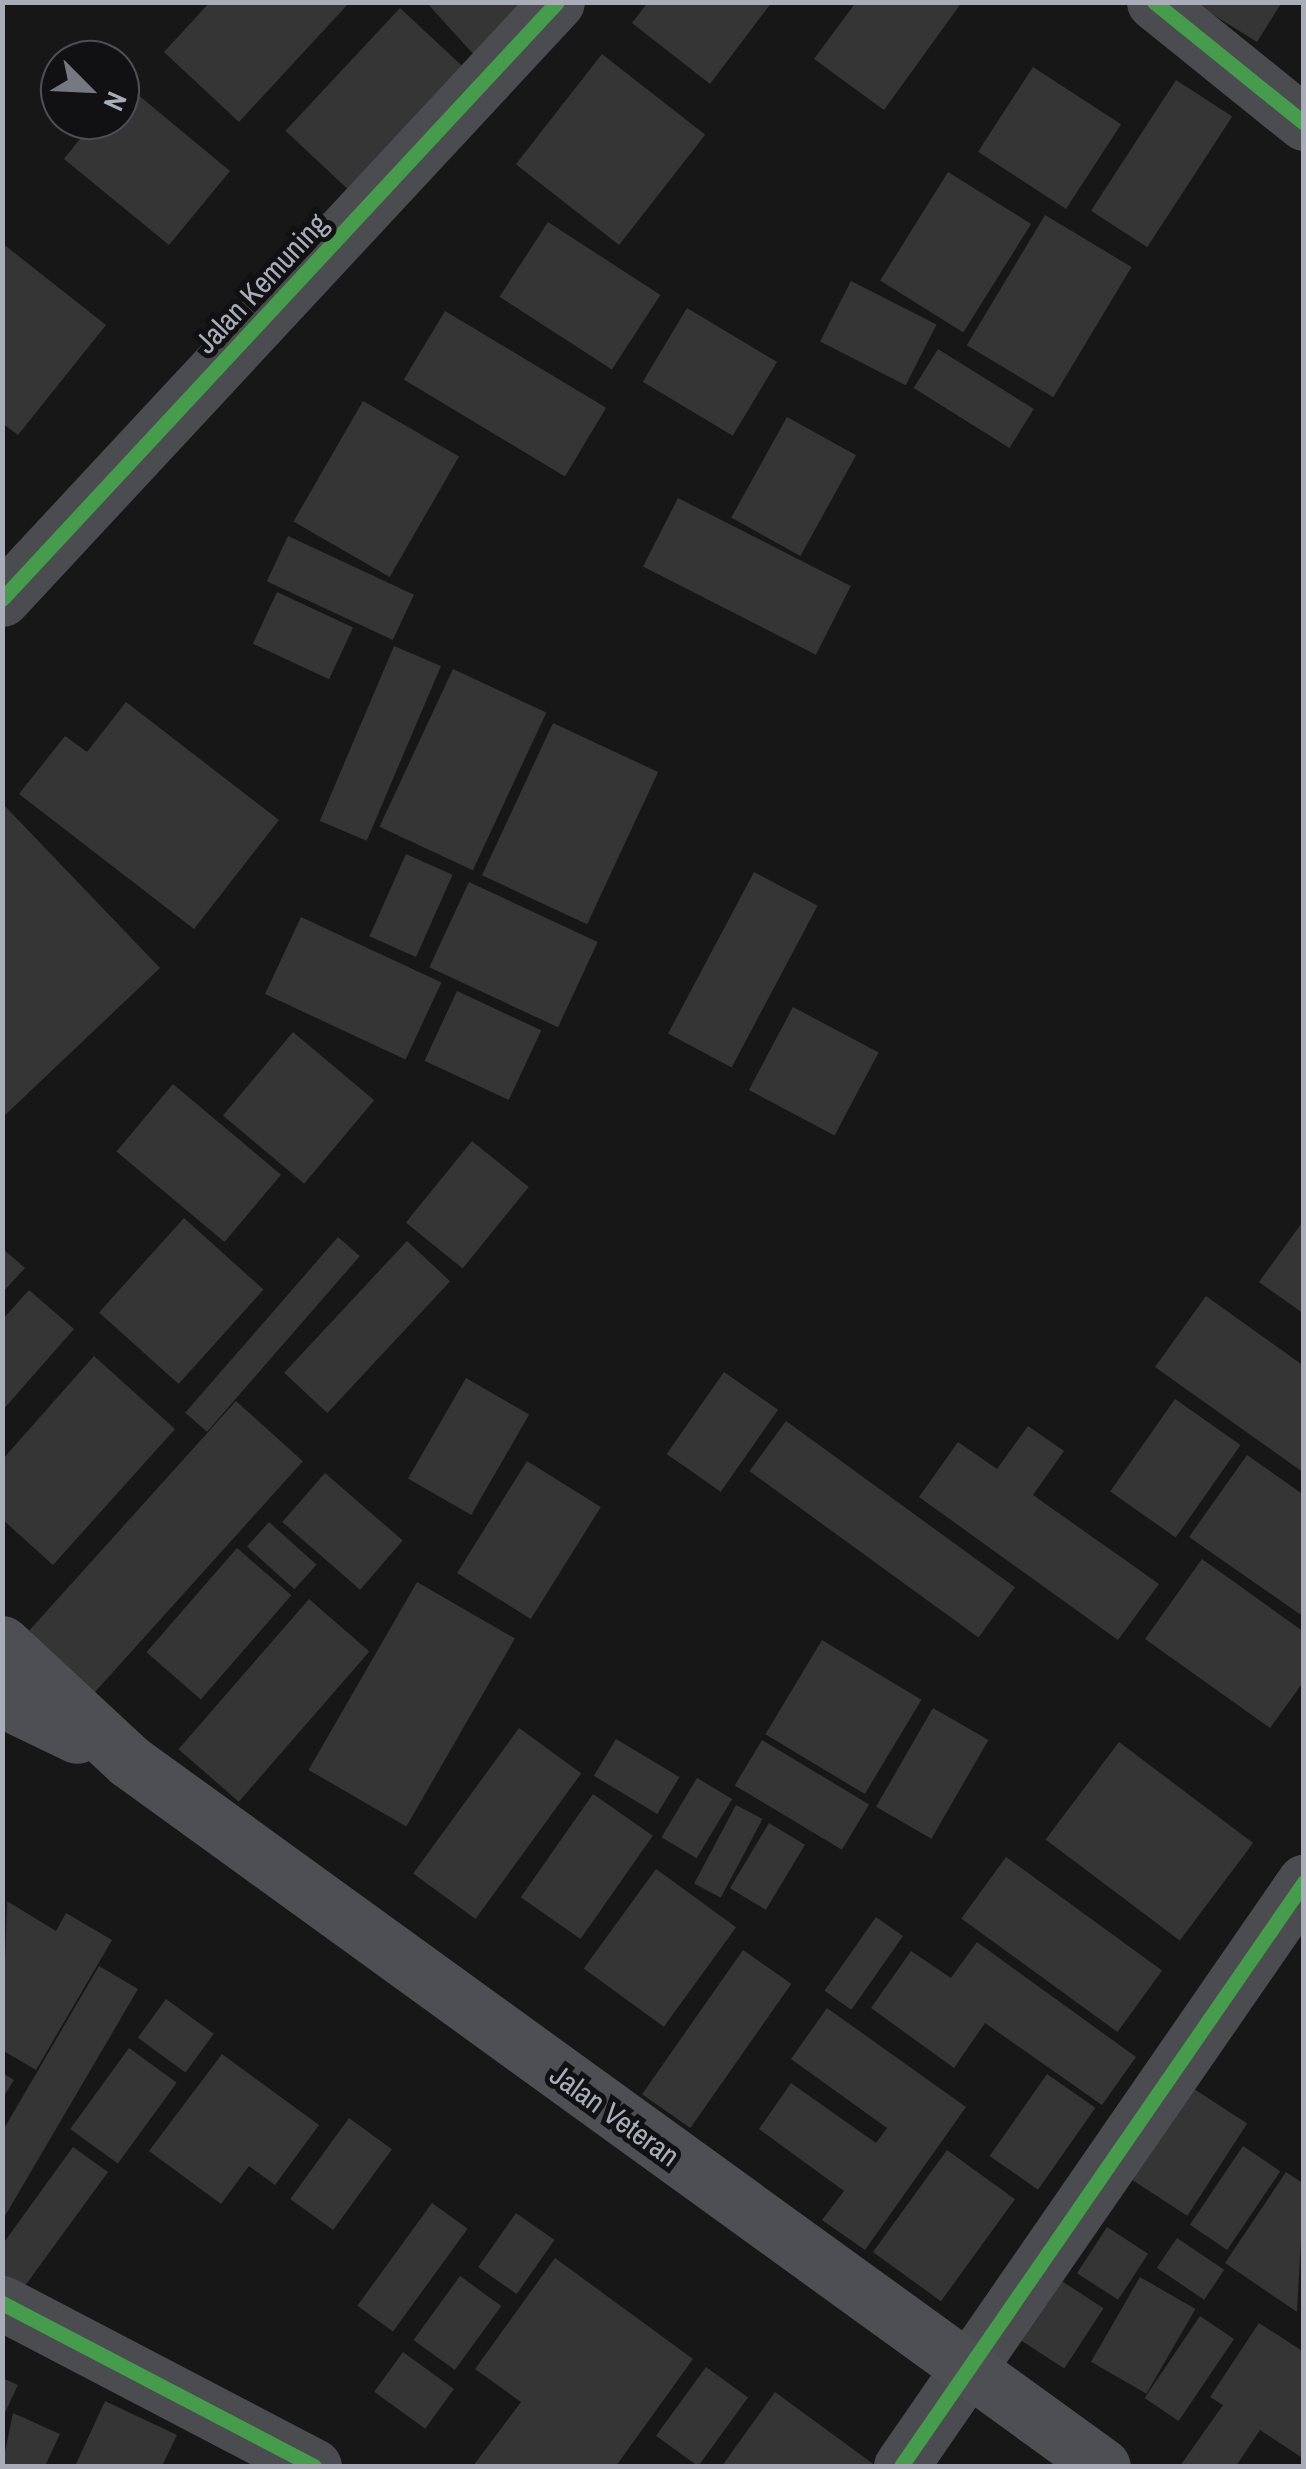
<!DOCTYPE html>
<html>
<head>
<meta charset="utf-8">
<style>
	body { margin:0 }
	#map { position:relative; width:1306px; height:2469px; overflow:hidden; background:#171717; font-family:"Archivo Narrow",sans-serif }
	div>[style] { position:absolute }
	.building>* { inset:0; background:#353536; transform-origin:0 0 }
	.minor>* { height:55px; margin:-27.5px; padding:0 27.5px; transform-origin:27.5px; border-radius:27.5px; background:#4b4c50 }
	.major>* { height:55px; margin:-27.5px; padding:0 27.5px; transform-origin:27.5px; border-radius:27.5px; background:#4d4f52 }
	.cycleway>* { height:15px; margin:-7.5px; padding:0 7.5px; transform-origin:7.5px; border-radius:7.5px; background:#469c4c }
	span { translate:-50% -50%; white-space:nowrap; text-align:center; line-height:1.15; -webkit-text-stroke:10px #111113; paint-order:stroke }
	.street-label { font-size:30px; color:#a8adb8 }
	.frame { position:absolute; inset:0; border:5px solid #a8adb8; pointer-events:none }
	.north { position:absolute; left:40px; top:40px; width:100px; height:100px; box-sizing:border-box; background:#111113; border:2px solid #4d4f55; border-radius:50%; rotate:114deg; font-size:28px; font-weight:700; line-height:40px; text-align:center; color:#a8adb8 }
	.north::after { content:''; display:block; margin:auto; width:35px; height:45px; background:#757880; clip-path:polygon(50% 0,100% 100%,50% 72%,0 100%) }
</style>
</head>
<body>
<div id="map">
	<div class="building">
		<div style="clip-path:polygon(210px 2px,350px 2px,239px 122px,164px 52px)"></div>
		<div style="clip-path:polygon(426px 2px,531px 2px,475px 56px)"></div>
		<div style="clip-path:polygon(648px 2px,772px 2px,710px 84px,632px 23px)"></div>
		<div style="clip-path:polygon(856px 2px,962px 2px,884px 110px,814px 59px)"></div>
		<div style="clip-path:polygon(1193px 2px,1282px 2px,1257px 42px)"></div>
		<div style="left:400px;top:8px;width:88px;height:168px;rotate:43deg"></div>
		<div style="left:602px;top:54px;width:131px;height:140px;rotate:38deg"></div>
		<div style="left:1033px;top:67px;width:105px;height:101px;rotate:33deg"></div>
		<div style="left:1176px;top:80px;width:67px;height:156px;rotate:33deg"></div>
		<div style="clip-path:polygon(125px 84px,230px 171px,169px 245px,64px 159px,95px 120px,120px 120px)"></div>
		<div style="left:948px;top:172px;width:98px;height:128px;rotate:32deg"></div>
		<div style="left:1045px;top:215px;width:101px;height:152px;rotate:31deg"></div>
		<div style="left:548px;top:222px;width:134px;height:89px;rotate:33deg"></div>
		<div style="clip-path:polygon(2px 243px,106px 325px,18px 435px,2px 423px)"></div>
		<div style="left:851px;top:281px;width:96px;height:68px;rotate:27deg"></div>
		<div style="left:687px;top:308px;width:105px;height:86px;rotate:31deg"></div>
		<div style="left:445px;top:311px;width:188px;height:80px;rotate:31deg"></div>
		<div style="left:938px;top:349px;width:113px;height:46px;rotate:32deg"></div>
		<div style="left:363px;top:401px;width:111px;height:139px;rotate:30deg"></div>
		<div style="left:787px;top:417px;width:79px;height:115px;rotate:29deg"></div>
		<div style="left:678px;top:498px;width:194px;height:77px;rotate:27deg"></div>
		<div style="left:288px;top:536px;width:139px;height:50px;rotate:25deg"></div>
		<div style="left:277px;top:592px;width:84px;height:57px;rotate:25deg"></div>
		<div style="left:394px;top:646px;width:51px;height:190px;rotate:23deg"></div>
		<div style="left:453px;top:669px;width:103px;height:174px;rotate:25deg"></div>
		<div style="clip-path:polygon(126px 702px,279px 820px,194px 929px,19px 794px,65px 736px,87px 752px)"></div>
		<div style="left:553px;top:723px;width:116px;height:168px;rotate:25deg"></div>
		<div style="clip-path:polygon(2px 803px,160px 968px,2px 1118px)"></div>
		<div style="left:406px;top:854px;width:51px;height:90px;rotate:24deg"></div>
		<div style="left:754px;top:872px;width:72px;height:183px;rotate:28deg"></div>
		<div style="left:469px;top:882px;width:142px;height:94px;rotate:25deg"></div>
		<div style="left:301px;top:917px;width:155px;height:85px;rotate:25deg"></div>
		<div style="left:457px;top:991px;width:93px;height:77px;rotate:25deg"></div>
		<div style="left:793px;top:1007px;width:97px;height:94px;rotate:28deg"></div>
		<div style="left:293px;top:1032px;width:106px;height:109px;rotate:40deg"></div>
		<div style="left:173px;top:1084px;width:141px;height:88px;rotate:40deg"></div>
		<div style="left:472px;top:1141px;width:73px;height:105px;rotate:39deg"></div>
		<div style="left:184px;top:1218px;width:107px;height:127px;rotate:42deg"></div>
		<div style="clip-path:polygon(1304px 1220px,1304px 1314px,1259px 1282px)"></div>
		<div style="left:338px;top:1237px;width:29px;height:233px;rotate:41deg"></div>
		<div style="left:407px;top:1241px;width:59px;height:180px;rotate:43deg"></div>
		<div style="clip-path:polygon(2px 1248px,25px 1268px,2px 1293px)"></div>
		<div style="clip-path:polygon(29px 1290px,74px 1329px,2px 1411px,2px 1320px)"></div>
		<div style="clip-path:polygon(1206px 1296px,1304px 1366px,1304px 1473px,1155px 1367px)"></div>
		<div style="clip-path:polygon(94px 1356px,175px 1429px,53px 1565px,2px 1519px,2px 1460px)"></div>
		<div style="left:724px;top:1372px;width:66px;height:100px;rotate:35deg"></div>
		<div style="left:466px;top:1378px;width:73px;height:116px;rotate:30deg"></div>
		<div style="left:1175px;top:1399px;width:80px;height:113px;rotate:35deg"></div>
		<div style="left:236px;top:1401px;width:90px;height:311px;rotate:42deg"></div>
		<div style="left:786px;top:1421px;width:283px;height:62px;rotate:36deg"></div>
		<div style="clip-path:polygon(1028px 1426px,1064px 1451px,1033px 1495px,1159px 1584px,1118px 1640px,919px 1497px,958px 1442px,997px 1469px)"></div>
		<div style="clip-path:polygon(1247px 1455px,1304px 1495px,1304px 1617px,1189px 1537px)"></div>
		<div style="left:527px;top:1461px;width:87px;height:132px;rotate:32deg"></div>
		<div style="left:325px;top:1473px;width:103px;height:65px;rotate:41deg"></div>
		<div style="left:269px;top:1522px;width:64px;height:33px;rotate:42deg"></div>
		<div style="left:237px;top:1548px;width:72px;height:138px;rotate:41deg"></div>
		<div style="clip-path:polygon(1202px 1559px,1304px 1632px,1304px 1681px,1270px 1728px,1145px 1639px)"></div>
		<div style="left:417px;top:1582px;width:113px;height:217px;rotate:30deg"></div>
		<div style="left:309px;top:1599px;width:80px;height:199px;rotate:41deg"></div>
		<div style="left:822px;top:1640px;width:116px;height:110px;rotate:31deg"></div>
		<div style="left:933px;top:1708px;width:64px;height:114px;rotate:30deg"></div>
		<div style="left:519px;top:1728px;width:77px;height:180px;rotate:36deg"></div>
		<div style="left:616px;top:1739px;width:74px;height:43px;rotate:31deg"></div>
		<div style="left:762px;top:1740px;width:125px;height:53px;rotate:31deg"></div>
		<div style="left:1119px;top:1742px;width:168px;height:122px;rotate:37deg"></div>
		<div style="left:697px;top:1778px;width:41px;height:69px;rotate:31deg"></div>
		<div style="left:593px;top:1794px;width:73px;height:126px;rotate:35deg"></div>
		<div style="left:736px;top:1805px;width:30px;height:89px;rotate:28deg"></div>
		<div style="left:769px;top:1823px;width:42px;height:76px;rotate:31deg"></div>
		<div style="left:1006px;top:1857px;width:193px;height:76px;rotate:36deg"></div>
		<div style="left:656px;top:1869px;width:99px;height:123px;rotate:36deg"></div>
		<div style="clip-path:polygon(7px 1901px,56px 1931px,66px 1913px,112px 1940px,36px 2070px,2px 2050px)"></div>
		<div style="left:876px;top:1917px;width:33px;height:90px;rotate:35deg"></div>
		<div style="clip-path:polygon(977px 1942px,1136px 2057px,1102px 2105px,985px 2023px,954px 2068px,871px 2008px,911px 1951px,951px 1978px)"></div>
		<div style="left:743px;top:1950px;width:59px;height:176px;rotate:35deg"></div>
		<div style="clip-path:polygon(99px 1966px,138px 1989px,2px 2221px,2px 2132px)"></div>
		<div style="left:166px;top:1999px;width:59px;height:48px;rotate:36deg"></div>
		<div style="clip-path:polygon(827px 2008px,966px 2107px,865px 2250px,822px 2220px,844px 2191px,759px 2129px,791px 2083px,876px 2143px,887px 2128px,791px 2059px)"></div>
		<div style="left:129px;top:2048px;width:59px;height:100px;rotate:36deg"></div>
		<div style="clip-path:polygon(222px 2054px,319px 2125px,275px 2185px,249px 2166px,221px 2204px,149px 2151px)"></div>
		<div style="clip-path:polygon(2px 2073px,14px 2080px,2px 2099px)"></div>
		<div style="left:1047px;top:2074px;width:59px;height:100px;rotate:35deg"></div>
		<div style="left:1191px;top:2087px;width:67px;height:110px;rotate:33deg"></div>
		<div style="left:349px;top:2118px;width:53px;height:100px;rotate:36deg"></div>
		<div style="left:1243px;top:2146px;width:45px;height:95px;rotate:34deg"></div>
		<div style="clip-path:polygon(73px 2147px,108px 2172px,11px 2305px,2px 2299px,2px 2245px)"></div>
		<div style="left:947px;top:2150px;width:84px;height:126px;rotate:36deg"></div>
		<div style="clip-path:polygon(1286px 2172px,1304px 2184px,1297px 2312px,1225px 2263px)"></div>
		<div style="left:432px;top:2203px;width:44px;height:127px;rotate:36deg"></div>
		<div style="left:516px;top:2213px;width:47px;height:66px;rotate:35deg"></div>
		<div style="left:1107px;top:2227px;width:49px;height:55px;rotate:33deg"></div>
		<div style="left:1177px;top:2238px;width:57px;height:36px;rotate:34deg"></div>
		<div style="clip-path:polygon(555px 2258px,693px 2359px,616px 2466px,473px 2466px,521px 2402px,475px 2369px)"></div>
		<div style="left:460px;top:2276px;width:51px;height:79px;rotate:36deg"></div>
		<div style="left:1054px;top:2276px;width:59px;height:72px;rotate:33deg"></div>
		<div style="left:1140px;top:2277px;width:64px;height:98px;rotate:30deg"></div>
		<div style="left:1200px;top:2316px;width:41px;height:99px;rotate:34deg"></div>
		<div style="clip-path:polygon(1259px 2323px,1304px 2352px,1304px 2459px,1260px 2430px,1236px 2466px,1180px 2466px,1223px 2405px,1210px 2397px)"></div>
		<div style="left:403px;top:2352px;width:63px;height:49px;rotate:36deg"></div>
		<div style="left:706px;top:2367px;width:52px;height:85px;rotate:36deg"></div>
		<div style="clip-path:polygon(2px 2378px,18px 2385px,2px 2419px)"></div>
		<div style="clip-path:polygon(775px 2392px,876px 2466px,722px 2466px)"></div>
		<div style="clip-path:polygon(105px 2401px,177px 2435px,162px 2466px,75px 2466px)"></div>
		<div style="clip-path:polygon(13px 2413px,60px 2434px,45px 2466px,2px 2466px)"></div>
	</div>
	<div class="minor">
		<div style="left:1154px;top:2px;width:193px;rotate:38.9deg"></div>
		<div style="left:2px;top:599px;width:815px;rotate:-47.09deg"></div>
		<div style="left:2px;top:2303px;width:352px;rotate:27.6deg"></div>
		<div style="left:901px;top:2466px;width:710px;rotate:-55.39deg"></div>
	</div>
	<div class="major">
		<div style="left:2px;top:1643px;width:173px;rotate:42.9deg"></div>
		<div style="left:129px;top:1761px;width:1202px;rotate:35.9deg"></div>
		<div style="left:2px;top:1700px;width:83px;rotate:25.6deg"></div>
	</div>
	<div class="cycleway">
		<div style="left:1154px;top:2px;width:193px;rotate:38.9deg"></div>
		<div style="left:2px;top:599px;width:815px;rotate:-47.09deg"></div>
		<div style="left:2px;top:2303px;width:352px;rotate:27.6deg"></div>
		<div style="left:901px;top:2466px;width:710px;rotate:-55.39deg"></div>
	</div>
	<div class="street-label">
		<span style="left:261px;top:283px;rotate:-47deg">Jalan Kemuning</span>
		<span style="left:615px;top:2115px;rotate:36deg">Jalan Veteran</span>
	</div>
	<div class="frame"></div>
	<div class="north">N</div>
</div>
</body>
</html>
